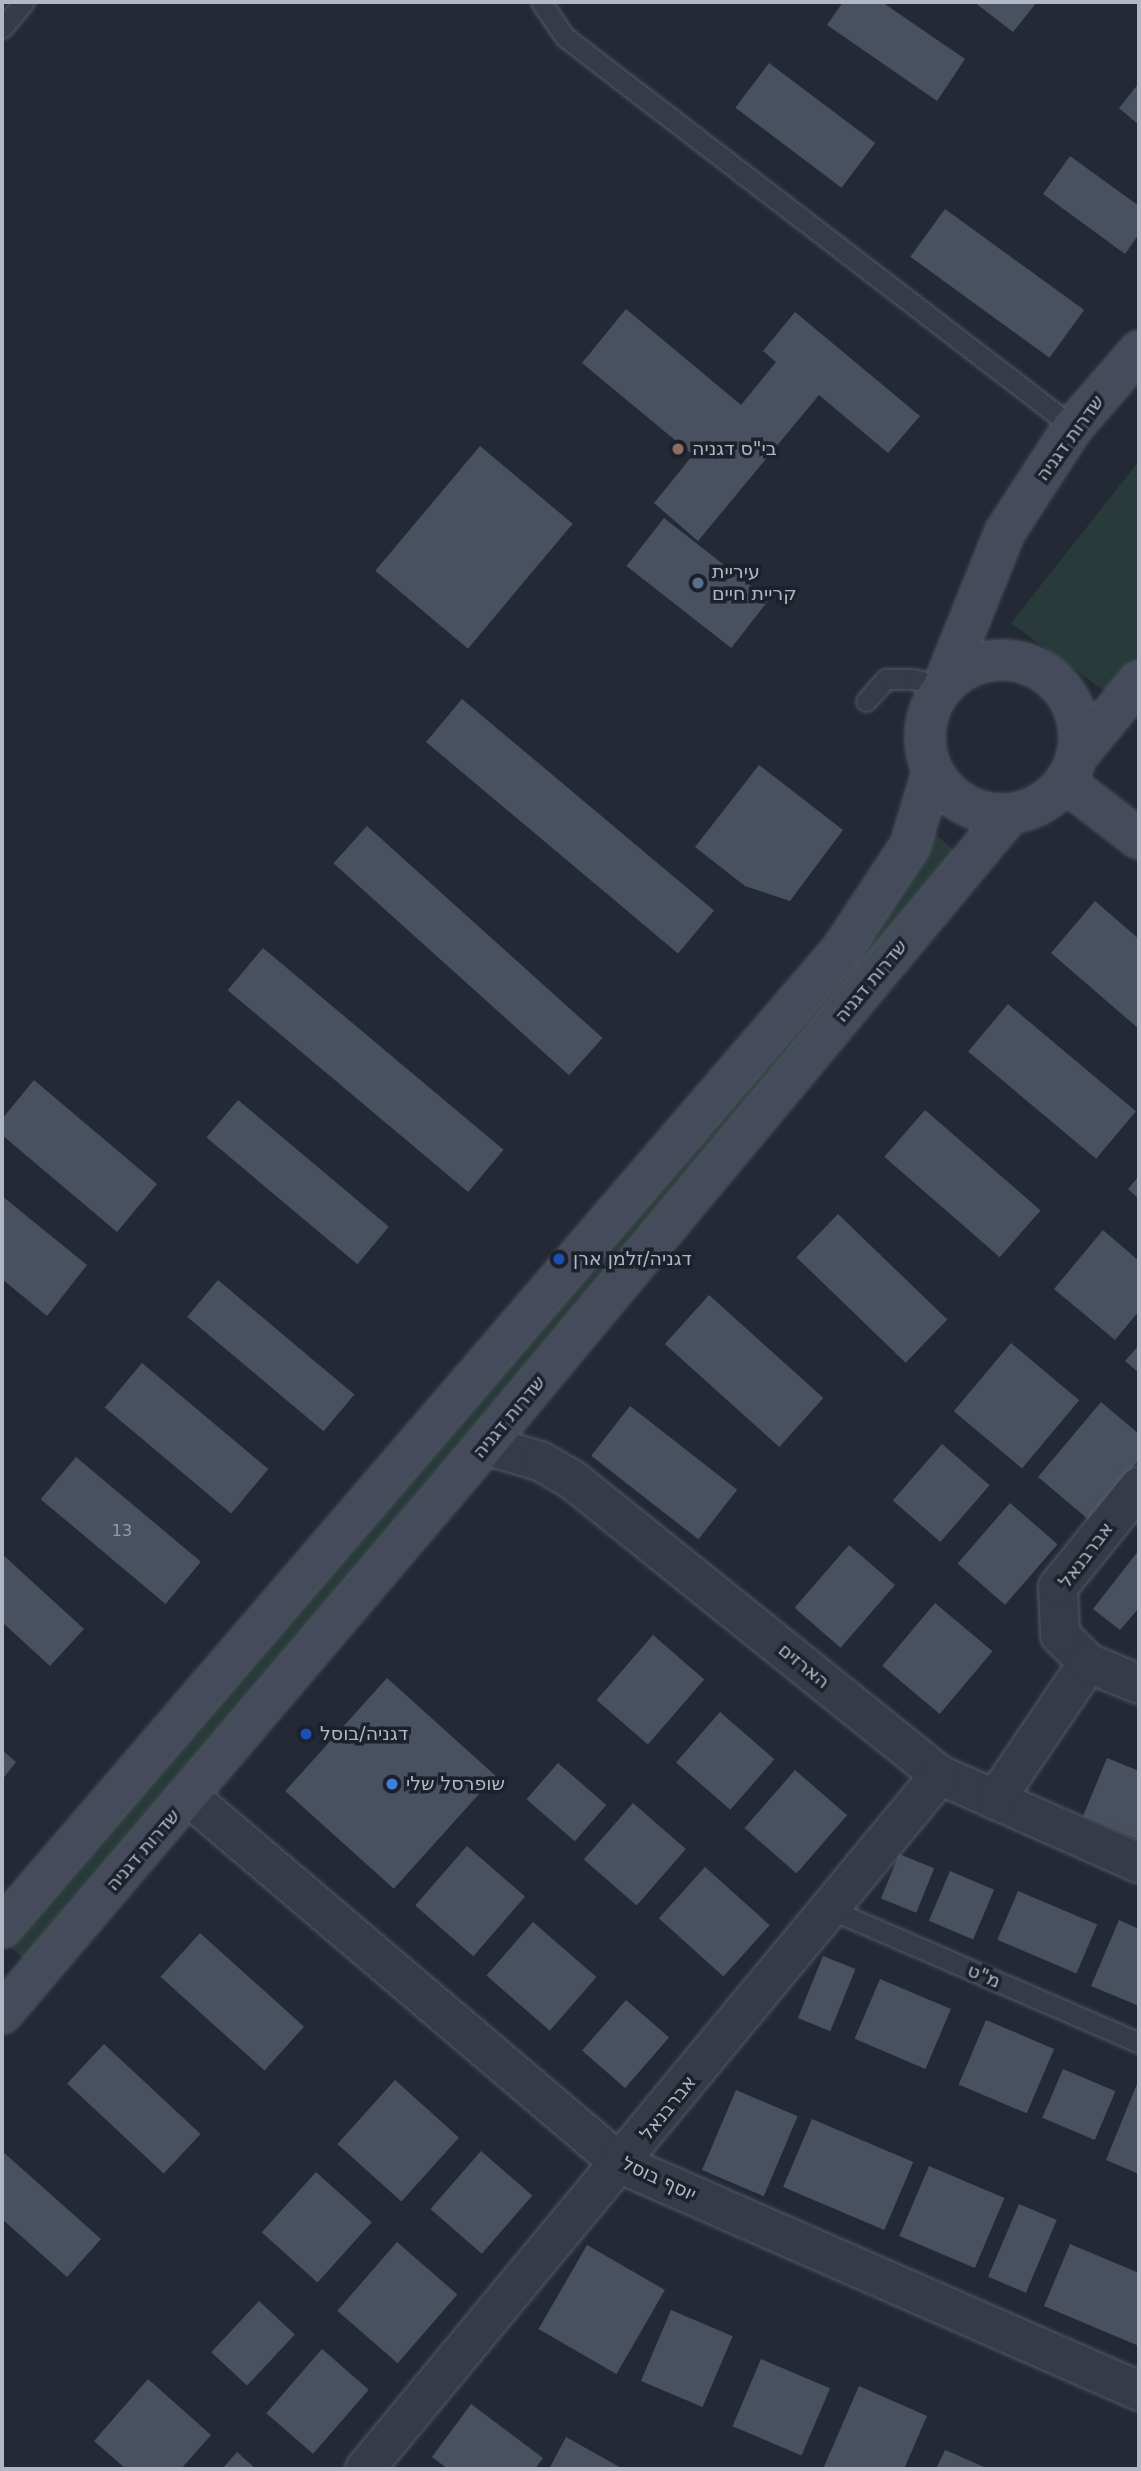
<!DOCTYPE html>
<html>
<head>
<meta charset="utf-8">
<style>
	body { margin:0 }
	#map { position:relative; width:1141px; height:2471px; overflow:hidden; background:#232a36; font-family:"DejaVu Sans",Heebo,sans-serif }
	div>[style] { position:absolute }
	.green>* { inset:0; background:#293a3b; transform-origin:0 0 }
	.building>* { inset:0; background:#495160; transform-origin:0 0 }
	.roads { filter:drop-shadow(0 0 2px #545a65) drop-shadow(0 0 2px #545a65) }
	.lane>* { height:19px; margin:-9.5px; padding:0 9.5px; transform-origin:9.5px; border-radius:9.5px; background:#363c47 }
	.street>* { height:38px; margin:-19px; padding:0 19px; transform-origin:19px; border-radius:19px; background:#363c47 }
	.secondary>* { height:38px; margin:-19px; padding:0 19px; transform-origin:19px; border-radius:19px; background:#454b5a }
	.secondary>.ring { margin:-19px; padding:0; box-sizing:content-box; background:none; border:38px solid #454b5a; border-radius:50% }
	.dots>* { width:19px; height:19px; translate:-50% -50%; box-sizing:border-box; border:4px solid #1c212c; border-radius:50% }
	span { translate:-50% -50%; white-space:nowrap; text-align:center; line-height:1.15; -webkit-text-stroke:7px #1c212c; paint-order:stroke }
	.number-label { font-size:16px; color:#979eaa }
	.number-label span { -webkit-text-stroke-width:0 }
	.street-label { font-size:19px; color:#b1b7c3 }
	.poi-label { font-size:19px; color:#b1b7c3 }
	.left { translate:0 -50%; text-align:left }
	.frame { position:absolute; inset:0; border:4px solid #b1b7c3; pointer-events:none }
</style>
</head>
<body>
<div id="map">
	<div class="green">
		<div style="clip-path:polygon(1139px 461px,1139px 661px,1111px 696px,1011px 623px)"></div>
		<div style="left:929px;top:829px;width:45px;height:1447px;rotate:40deg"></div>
	</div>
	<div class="building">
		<div style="clip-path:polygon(843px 2px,882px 2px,965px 59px,937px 101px,827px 25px)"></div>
		<div style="clip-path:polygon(974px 2px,1037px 2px,1013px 32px)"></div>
		<div style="left:769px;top:63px;width:133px;height:56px;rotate:37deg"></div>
		<div style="clip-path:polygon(1139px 83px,1139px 125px,1119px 108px)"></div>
		<div style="clip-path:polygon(1070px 156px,1139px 206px,1139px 234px,1125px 254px,1043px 194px)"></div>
		<div style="left:945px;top:209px;width:172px;height:59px;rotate:36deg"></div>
		<div style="clip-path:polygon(626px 309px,741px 405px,776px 362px,763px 351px,795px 312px,920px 416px,888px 453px,819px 395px,698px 541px,654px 503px,693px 455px,582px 363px)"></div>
		<div style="left:480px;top:446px;width:121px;height:163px;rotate:40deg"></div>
		<div style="left:664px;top:518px;width:133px;height:61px;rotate:38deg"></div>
		<div style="left:462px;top:699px;width:329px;height:56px;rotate:40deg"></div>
		<div style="clip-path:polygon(759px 765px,843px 830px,790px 901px,745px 886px,695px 847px)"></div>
		<div style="left:367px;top:826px;width:317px;height:50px;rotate:42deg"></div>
		<div style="clip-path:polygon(1095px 901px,1139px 939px,1139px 1029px,1051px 953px)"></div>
		<div style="left:263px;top:948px;width:314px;height:55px;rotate:40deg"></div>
		<div style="left:1008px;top:1004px;width:167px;height:62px;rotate:40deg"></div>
		<div style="clip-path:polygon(34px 1080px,157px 1184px,117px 1232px,2px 1135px,2px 1119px)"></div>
		<div style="left:238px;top:1100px;width:197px;height:49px;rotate:40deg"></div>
		<div style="left:925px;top:1110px;width:153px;height:62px;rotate:41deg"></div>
		<div style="clip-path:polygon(1139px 1176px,1139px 1199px,1128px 1189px)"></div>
		<div style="clip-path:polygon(2px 1196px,87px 1265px,47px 1316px,2px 1279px)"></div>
		<div style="left:838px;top:1214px;width:152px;height:60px;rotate:44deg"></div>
		<div style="clip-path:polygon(1103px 1230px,1139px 1261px,1139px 1311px,1115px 1340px,1054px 1289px)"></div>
		<div style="left:218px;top:1280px;width:178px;height:48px;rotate:40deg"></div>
		<div style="left:709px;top:1295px;width:154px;height:66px;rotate:42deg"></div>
		<div style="left:1011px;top:1343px;width:89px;height:89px;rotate:40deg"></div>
		<div style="clip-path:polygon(1139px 1345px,1139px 1373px,1125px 1361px)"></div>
		<div style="left:142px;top:1363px;width:165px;height:58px;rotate:40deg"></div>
		<div style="clip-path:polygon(1101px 1402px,1139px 1434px,1139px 1460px,1089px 1520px,1038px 1477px)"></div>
		<div style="left:630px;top:1406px;width:136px;height:63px;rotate:38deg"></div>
		<div style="left:942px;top:1444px;width:63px;height:75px;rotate:41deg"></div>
		<div style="left:76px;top:1457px;width:163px;height:55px;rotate:40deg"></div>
		<div style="left:1010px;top:1503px;width:63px;height:80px;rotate:41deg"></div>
		<div style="left:849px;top:1545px;width:61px;height:83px;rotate:41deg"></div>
		<div style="clip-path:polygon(1139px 1550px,1139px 1608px,1120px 1630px,1093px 1609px)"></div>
		<div style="clip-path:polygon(2px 1554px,84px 1629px,50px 1666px,2px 1622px)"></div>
		<div style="left:935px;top:1603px;width:75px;height:82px;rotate:40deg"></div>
		<div style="left:653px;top:1635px;width:68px;height:86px;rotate:41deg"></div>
		<div style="left:387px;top:1678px;width:146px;height:152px;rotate:42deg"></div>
		<div style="left:720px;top:1712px;width:72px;height:67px;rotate:41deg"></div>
		<div style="clip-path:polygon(2px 1750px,16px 1762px,2px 1780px)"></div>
		<div style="clip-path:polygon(1107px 1758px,1139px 1771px,1139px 1840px,1083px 1816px)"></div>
		<div style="left:558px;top:1763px;width:64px;height:48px;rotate:41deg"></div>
		<div style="left:795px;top:1770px;width:69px;height:77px;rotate:41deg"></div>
		<div style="left:633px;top:1803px;width:70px;height:75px;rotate:41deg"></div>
		<div style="left:467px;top:1846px;width:77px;height:79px;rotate:41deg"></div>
		<div style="left:899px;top:1854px;width:38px;height:48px;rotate:22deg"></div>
		<div style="left:705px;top:1867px;width:87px;height:69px;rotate:42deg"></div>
		<div style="left:950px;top:1871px;width:48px;height:54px;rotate:23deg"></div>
		<div style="left:1018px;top:1891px;width:86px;height:53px;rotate:23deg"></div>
		<div style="clip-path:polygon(1119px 1920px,1139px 1929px,1139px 2006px,1091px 1986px)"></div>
		<div style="left:533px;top:1922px;width:84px;height:71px;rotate:41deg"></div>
		<div style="left:200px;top:1933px;width:140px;height:59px;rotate:42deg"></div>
		<div style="left:823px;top:1956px;width:35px;height:67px;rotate:22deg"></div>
		<div style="left:880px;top:1979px;width:77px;height:65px;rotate:23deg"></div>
		<div style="left:626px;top:2000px;width:57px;height:67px;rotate:41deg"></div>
		<div style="left:986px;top:2020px;width:74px;height:70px;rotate:23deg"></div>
		<div style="left:104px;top:2044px;width:132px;height:54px;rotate:43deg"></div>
		<div style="left:1063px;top:2069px;width:57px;height:53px;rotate:23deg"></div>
		<div style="clip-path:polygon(1139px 2079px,1139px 2174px,1106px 2160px)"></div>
		<div style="left:395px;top:2080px;width:86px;height:86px;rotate:42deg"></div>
		<div style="left:736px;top:2090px;width:67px;height:87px;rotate:23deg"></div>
		<div style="left:812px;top:2119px;width:110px;height:74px;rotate:23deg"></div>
		<div style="clip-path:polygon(2px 2151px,101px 2239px,67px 2277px,2px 2219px)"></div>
		<div style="left:481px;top:2151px;width:68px;height:77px;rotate:41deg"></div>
		<div style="left:929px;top:2166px;width:82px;height:76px;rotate:23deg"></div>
		<div style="left:316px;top:2172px;width:75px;height:81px;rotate:42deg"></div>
		<div style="left:1019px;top:2204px;width:41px;height:79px;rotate:23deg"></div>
		<div style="left:397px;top:2242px;width:80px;height:91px;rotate:41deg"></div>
		<div style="clip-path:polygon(1070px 2244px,1139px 2273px,1139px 2346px,1044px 2306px)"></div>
		<div style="left:587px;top:2245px;width:90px;height:97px;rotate:30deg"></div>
		<div style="left:259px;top:2301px;width:49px;height:70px;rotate:43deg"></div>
		<div style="left:671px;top:2310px;width:67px;height:77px;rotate:23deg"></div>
		<div style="left:322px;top:2349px;width:62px;height:85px;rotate:41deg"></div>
		<div style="left:761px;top:2359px;width:75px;height:73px;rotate:23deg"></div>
		<div style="clip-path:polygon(148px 2379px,211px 2435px,181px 2469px,126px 2469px,94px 2441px)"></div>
		<div style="clip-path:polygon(859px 2386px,927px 2416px,904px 2469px,823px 2469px)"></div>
		<div style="clip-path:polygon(471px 2404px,543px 2458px,535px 2469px,448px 2469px,432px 2457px)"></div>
		<div style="clip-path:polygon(566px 2437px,623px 2469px,549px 2469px)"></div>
		<div style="clip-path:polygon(945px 2450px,989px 2469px,936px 2469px)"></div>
		<div style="clip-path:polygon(237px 2452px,256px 2469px,222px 2469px)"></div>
	</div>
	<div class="roads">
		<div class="lane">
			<div style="left:541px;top:2px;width:42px;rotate:55.6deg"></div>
			<div style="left:565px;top:37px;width:640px;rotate:37.51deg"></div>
			<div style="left:2px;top:28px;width:34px;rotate:-50deg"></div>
			<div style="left:866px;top:701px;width:30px;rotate:-48deg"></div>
			<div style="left:886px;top:679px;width:27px"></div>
			<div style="left:913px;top:679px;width:31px;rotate:13deg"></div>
			<div style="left:830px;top:1909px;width:337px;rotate:23.4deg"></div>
		</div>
		<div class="street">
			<div style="left:485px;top:1445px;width:57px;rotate:16.2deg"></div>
			<div style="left:540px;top:1461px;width:39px;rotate:30deg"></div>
			<div style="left:574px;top:1481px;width:469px;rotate:38.8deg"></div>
			<div style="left:940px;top:1775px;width:218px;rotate:23.9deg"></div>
			<div style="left:1088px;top:1663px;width:40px;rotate:-135deg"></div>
			<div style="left:1060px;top:1635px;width:48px;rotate:-92.4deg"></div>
			<div style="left:1058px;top:1587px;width:129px;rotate:-51deg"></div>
			<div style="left:188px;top:1796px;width:568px;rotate:40.36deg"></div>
			<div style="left:621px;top:2164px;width:566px;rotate:23.66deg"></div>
			<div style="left:995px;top:1800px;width:166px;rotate:-55.8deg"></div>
			<div style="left:1088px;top:1663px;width:55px;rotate:22.4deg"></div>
			<div style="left:365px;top:2469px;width:901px;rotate:-50.36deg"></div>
		</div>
		<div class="secondary">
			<div class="ring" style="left:925px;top:660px;width:116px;height:116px"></div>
			<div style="left:943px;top:686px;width:166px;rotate:-68.1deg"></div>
			<div style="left:1005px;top:532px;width:125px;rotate:-57.1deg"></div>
			<div style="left:1073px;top:427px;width:101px;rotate:-49deg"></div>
			<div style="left:1078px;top:755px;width:96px;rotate:-50.5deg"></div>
			<div style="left:1065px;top:782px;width:93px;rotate:37.6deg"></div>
			<div style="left:2px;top:1928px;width:1290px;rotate:-49.37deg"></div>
			<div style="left:842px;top:949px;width:123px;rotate:-56.6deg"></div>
			<div style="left:910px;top:846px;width:76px;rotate:-73.2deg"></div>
			<div style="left:2px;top:2014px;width:746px;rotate:-49.67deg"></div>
			<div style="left:485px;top:1445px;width:819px;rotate:-50.25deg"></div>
		</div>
	</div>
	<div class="dots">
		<div style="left:678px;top:449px;background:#8d6e63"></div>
		<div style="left:698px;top:583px;background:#5c6f8a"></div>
		<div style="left:559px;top:1259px;background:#1a4fb4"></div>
		<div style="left:306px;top:1734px;background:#1a4fb4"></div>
		<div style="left:392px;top:1784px;background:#3f7fe0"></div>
	</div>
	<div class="number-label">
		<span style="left:122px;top:1531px">13</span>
	</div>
	<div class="street-label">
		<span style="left:1070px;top:438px;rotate:-54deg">שדרות דגניה</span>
		<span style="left:871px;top:981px;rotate:-50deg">שדרות דגניה</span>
		<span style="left:509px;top:1417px;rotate:-50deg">שדרות דגניה</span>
		<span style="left:1086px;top:1555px;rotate:-53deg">אברבנאל</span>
		<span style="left:804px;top:1666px;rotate:39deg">הארזים</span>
		<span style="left:143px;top:1850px;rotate:-49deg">שדרות דגניה</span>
		<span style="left:984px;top:1976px;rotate:23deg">מ"ט</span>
		<span style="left:668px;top:2108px;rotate:-51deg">אברבנאל</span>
		<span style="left:659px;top:2179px;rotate:25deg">יוסף בוסל</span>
	</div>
	<div class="poi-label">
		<span class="left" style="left:692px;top:449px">בי"ס דגניה</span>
		<span class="left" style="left:712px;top:583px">עיריית<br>קריית חיים</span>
		<span class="left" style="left:573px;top:1259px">דגניה/זלמן ארן</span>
		<span class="left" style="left:320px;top:1734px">דגניה/בוסל</span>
		<span class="left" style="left:406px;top:1784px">שופרסל שלי</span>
	</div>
	<div class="frame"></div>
</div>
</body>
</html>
